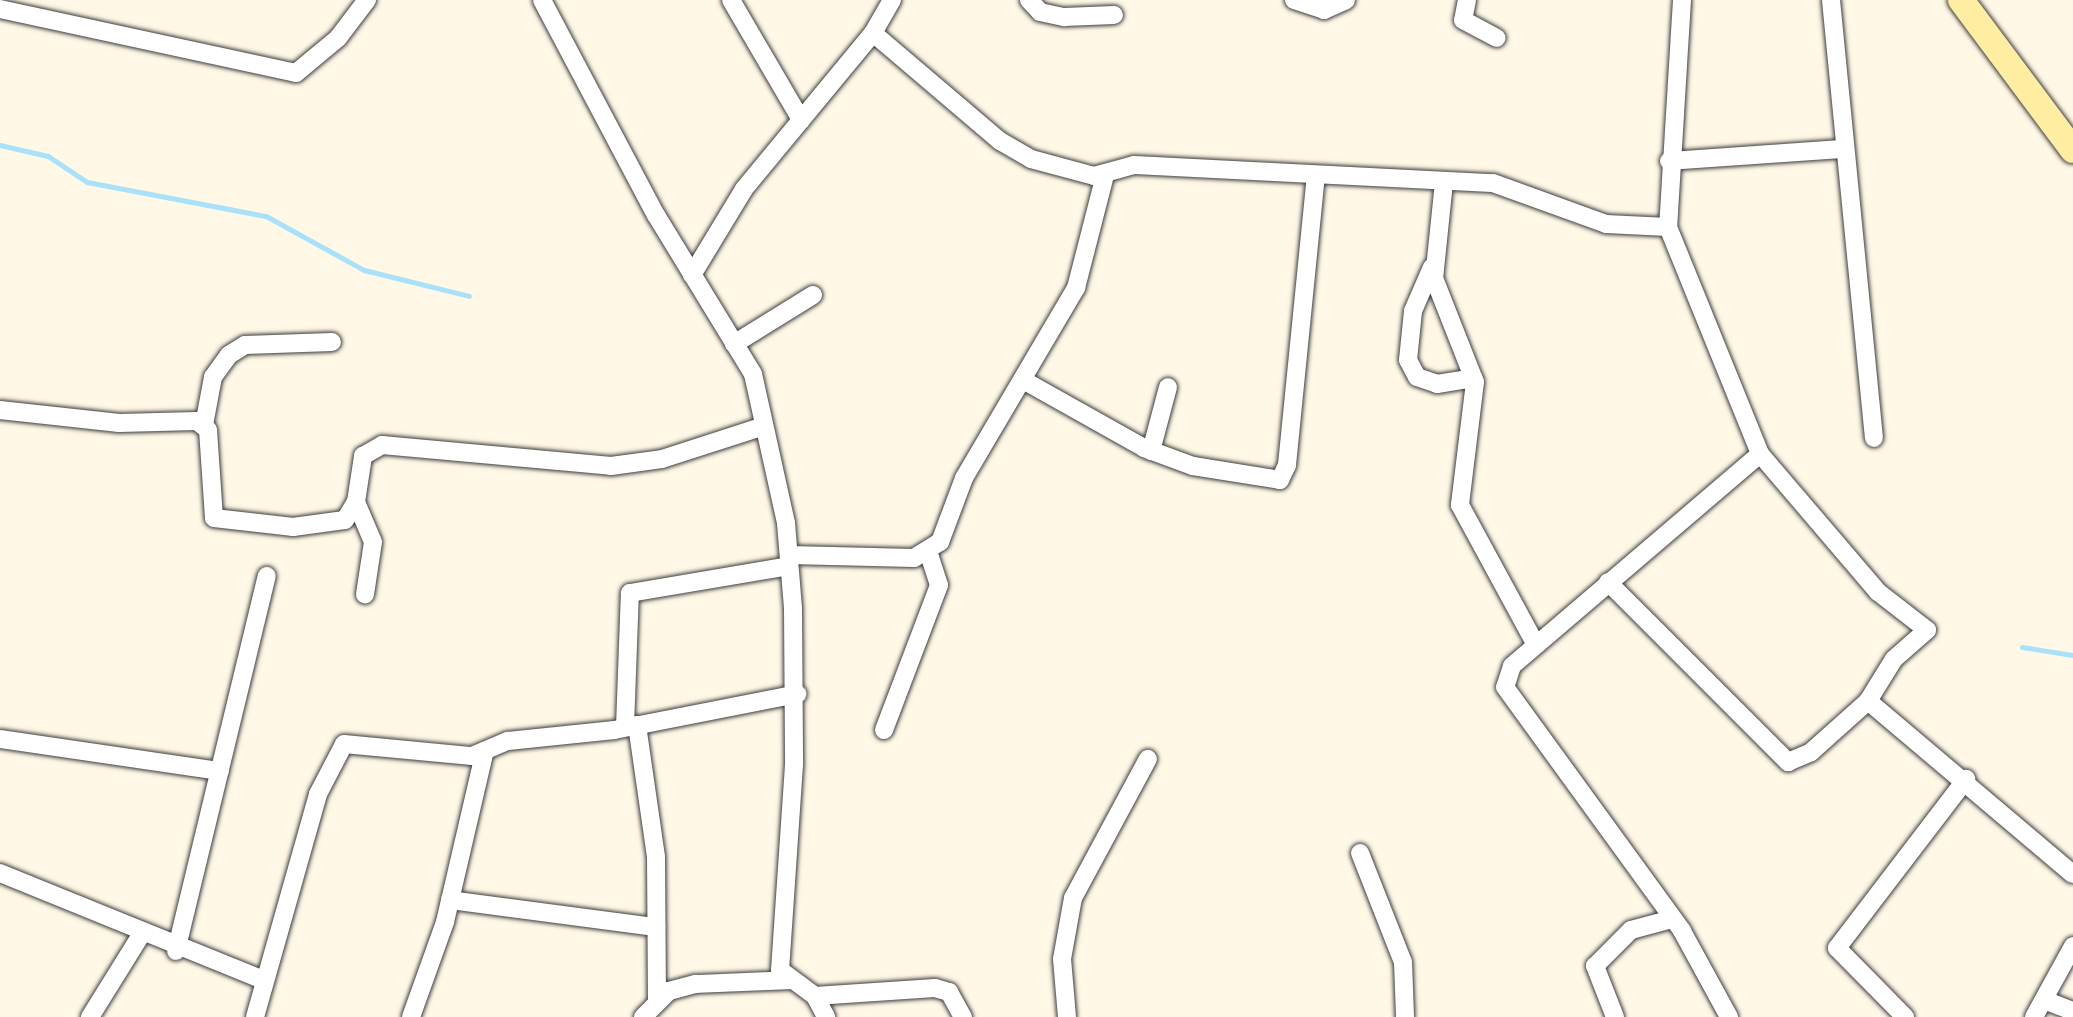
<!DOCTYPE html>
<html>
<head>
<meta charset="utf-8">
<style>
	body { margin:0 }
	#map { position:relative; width:2073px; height:1017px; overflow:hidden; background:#fff8e6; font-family:"Playfair Display",serif }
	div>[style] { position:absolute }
	.stream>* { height:5px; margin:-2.5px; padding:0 2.5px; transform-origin:2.5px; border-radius:2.5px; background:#a8e1f9 }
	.roads { filter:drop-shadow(0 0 2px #3c3c3c) drop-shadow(0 0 2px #3c3c3c) }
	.street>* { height:18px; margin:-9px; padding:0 9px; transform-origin:9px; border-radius:9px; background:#fff }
	.secondary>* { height:26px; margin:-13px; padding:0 13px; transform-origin:13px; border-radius:13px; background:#ffeda1 }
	span { translate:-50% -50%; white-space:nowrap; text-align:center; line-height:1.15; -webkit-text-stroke:8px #fff; paint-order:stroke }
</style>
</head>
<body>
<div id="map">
	<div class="stream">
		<div style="left:0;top:145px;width:49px;rotate:12.9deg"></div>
		<div style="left:48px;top:156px;width:47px;rotate:33.7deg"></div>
		<div style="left:87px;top:182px;width:182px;rotate:10.8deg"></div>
		<div style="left:266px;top:216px;width:112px;rotate:28.9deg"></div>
		<div style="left:364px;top:270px;width:108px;rotate:13.9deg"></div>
		<div style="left:2022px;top:647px;width:52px;rotate:8.9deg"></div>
	</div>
	<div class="roads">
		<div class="street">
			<div style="left:542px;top:0;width:243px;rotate:62.1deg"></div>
			<div style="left:656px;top:215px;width:186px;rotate:58.6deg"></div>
			<div style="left:753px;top:374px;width:153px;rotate:77.5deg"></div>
			<div style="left:786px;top:523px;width:86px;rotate:85.3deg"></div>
			<div style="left:793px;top:609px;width:156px;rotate:89.6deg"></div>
			<div style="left:794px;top:765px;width:205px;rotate:93.9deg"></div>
			<div style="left:780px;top:970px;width:44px;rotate:36.6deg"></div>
			<div style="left:815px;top:996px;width:24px;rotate:62deg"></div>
			<div style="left:731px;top:0;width:139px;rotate:59.7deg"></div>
			<div style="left:1029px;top:0;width:16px;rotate:47deg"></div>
			<div style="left:1040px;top:12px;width:25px;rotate:12deg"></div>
			<div style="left:1064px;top:17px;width:50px;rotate:-2.3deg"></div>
			<div style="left:1294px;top:0;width:32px;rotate:18deg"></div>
			<div style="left:1324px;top:10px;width:24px;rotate:-24deg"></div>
			<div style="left:1467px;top:0;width:20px;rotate:101deg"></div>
			<div style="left:1463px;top:20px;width:38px;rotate:28deg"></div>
			<div style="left:1682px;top:0;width:227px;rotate:93.5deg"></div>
			<div style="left:1668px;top:227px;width:245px;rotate:67.9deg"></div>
			<div style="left:1760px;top:454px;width:326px;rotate:139.5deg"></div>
			<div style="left:1512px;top:666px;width:22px;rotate:108deg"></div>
			<div style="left:1505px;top:687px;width:301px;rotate:54deg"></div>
			<div style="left:1682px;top:931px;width:98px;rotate:61.3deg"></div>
			<div style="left:1831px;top:0;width:440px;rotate:84.4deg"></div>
			<div style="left:0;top:9px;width:303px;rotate:12.2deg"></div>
			<div style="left:296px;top:73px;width:55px;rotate:-39.8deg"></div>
			<div style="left:338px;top:38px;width:48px;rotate:-52.7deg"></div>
			<div style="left:873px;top:33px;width:38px;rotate:-60deg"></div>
			<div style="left:1669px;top:161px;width:171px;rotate:-4deg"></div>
			<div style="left:1444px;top:182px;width:97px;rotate:95.9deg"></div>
			<div style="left:1434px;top:278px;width:112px;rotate:68.5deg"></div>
			<div style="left:1475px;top:382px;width:124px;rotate:97deg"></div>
			<div style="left:1460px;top:505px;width:159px;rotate:61.5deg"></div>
			<div style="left:1432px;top:267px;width:48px;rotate:113.4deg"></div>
			<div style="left:1413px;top:311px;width:49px;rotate:95.8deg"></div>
			<div style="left:1408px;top:360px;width:19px;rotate:62deg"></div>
			<div style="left:1417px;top:377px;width:21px;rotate:19deg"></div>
			<div style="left:1437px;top:384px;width:37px;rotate:-9deg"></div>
			<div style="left:692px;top:275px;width:100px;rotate:-58.8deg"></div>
			<div style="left:744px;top:189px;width:202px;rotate:-50.4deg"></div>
			<div style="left:873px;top:33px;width:167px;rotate:40.4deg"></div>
			<div style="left:1000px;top:141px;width:36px;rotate:30deg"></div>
			<div style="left:1031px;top:159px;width:65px;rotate:15.1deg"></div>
			<div style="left:1094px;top:176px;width:41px;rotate:-15.4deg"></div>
			<div style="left:1134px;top:165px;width:359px;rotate:2.9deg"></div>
			<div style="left:1493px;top:183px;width:120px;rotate:19.9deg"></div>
			<div style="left:1606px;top:224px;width:62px;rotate:2.8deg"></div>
			<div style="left:734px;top:344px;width:93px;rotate:-31.8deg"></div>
			<div style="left:1023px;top:380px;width:139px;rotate:29.3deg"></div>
			<div style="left:1144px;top:448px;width:52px;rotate:20.2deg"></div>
			<div style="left:1193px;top:466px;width:88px;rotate:9.1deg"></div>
			<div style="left:1280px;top:480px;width:17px;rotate:-65deg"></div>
			<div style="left:1287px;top:465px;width:289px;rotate:-84.3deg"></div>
			<div style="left:0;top:410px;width:120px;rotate:6.2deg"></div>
			<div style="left:119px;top:423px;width:78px;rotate:-1.5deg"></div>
			<div style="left:197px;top:421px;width:14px;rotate:39deg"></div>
			<div style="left:208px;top:430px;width:88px;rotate:86.1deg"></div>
			<div style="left:214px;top:518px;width:80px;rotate:6.5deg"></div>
			<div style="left:293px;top:527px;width:52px;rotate:-7.7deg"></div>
			<div style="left:345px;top:520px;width:21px;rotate:-59deg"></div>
			<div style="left:356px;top:502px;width:47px;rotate:-81.3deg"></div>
			<div style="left:363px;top:456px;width:22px;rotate:-30deg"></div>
			<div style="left:382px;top:445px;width:230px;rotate:5.2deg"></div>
			<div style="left:611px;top:466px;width:51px;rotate:-7.8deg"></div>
			<div style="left:662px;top:459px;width:107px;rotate:-17.9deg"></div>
			<div style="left:204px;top:425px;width:49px;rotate:-79.4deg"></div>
			<div style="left:213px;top:377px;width:27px;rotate:-54deg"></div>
			<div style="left:229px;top:355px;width:19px;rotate:-32deg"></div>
			<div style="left:245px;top:345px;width:87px;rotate:-2deg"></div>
			<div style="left:1151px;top:451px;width:66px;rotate:-75.1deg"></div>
			<div style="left:356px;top:502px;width:43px;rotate:67deg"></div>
			<div style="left:373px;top:542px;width:53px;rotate:98.7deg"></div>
			<div style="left:789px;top:555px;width:125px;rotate:1.4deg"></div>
			<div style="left:914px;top:558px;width:31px;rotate:-32deg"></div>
			<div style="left:940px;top:542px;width:68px;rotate:-69.4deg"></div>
			<div style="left:964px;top:478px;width:221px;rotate:-59.5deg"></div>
			<div style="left:1076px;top:288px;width:117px;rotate:-75.6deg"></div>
			<div style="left:1608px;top:582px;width:255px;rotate:45deg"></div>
			<div style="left:1788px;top:762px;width:25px;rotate:-23deg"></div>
			<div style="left:1811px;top:752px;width:76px;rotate:-41.8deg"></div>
			<div style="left:1868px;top:701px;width:49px;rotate:-58.2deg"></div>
			<div style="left:1894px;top:659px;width:44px;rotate:-41.3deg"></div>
			<div style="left:1927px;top:630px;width:62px;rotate:-142.2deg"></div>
			<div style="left:1878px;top:592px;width:182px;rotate:-130.5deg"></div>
			<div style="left:1868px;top:701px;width:268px;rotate:40.2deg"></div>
			<div style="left:637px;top:725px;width:133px;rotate:81.8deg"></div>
			<div style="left:656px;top:857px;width:142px;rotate:89.6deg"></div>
			<div style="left:625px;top:727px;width:134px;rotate:-87.9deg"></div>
			<div style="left:630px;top:593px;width:161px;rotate:-9.6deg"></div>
			<div style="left:884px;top:730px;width:155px;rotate:-69.2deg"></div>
			<div style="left:939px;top:585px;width:35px;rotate:-108deg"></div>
			<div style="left:0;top:739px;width:222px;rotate:8.3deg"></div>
			<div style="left:1360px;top:853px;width:117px;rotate:68.5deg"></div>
			<div style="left:1403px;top:962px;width:55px;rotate:87.9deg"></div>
			<div style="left:0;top:873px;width:284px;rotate:22.1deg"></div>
			<div style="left:450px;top:900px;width:208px;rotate:7.5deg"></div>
			<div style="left:176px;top:951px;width:386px;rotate:-76.4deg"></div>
			<div style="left:815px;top:996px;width:120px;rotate:-3.8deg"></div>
			<div style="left:935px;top:988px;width:15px;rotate:16deg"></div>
			<div style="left:949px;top:992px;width:29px;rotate:61deg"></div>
			<div style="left:2044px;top:1000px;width:31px;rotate:21deg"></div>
			<div style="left:90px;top:1017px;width:100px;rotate:-58.1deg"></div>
			<div style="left:255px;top:1017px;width:232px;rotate:-74.2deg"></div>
			<div style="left:318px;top:794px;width:56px;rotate:-62.5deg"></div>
			<div style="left:344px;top:744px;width:129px;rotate:5.4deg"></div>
			<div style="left:472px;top:756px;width:39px;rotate:-23deg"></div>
			<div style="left:508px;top:741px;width:107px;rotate:-5.9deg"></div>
			<div style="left:614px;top:730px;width:187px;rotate:-11.1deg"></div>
			<div style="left:411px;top:1017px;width:101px;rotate:-70.3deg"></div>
			<div style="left:445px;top:922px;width:171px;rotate:-76.9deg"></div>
			<div style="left:643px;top:1017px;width:37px;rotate:-45deg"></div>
			<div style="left:669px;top:991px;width:28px;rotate:-15deg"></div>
			<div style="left:696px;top:984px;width:94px;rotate:-2.4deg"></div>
			<div style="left:1067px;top:1017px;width:58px;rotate:-94.9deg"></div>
			<div style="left:1062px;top:959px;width:62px;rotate:-79.8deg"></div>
			<div style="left:1073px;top:898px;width:158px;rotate:-61.7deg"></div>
			<div style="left:1615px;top:1017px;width:55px;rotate:-111.4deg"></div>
			<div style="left:1595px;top:966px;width:51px;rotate:-45deg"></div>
			<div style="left:1631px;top:930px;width:42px;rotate:-15deg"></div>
			<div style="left:1905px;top:1017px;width:97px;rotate:-134.6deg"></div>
			<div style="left:1837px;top:948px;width:213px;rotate:-52.6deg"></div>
			<div style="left:2034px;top:1017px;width:81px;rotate:-61.2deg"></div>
		</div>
		<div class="secondary">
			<div style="left:1961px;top:0;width:187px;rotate:53.3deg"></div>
		</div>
	</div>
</div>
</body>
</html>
